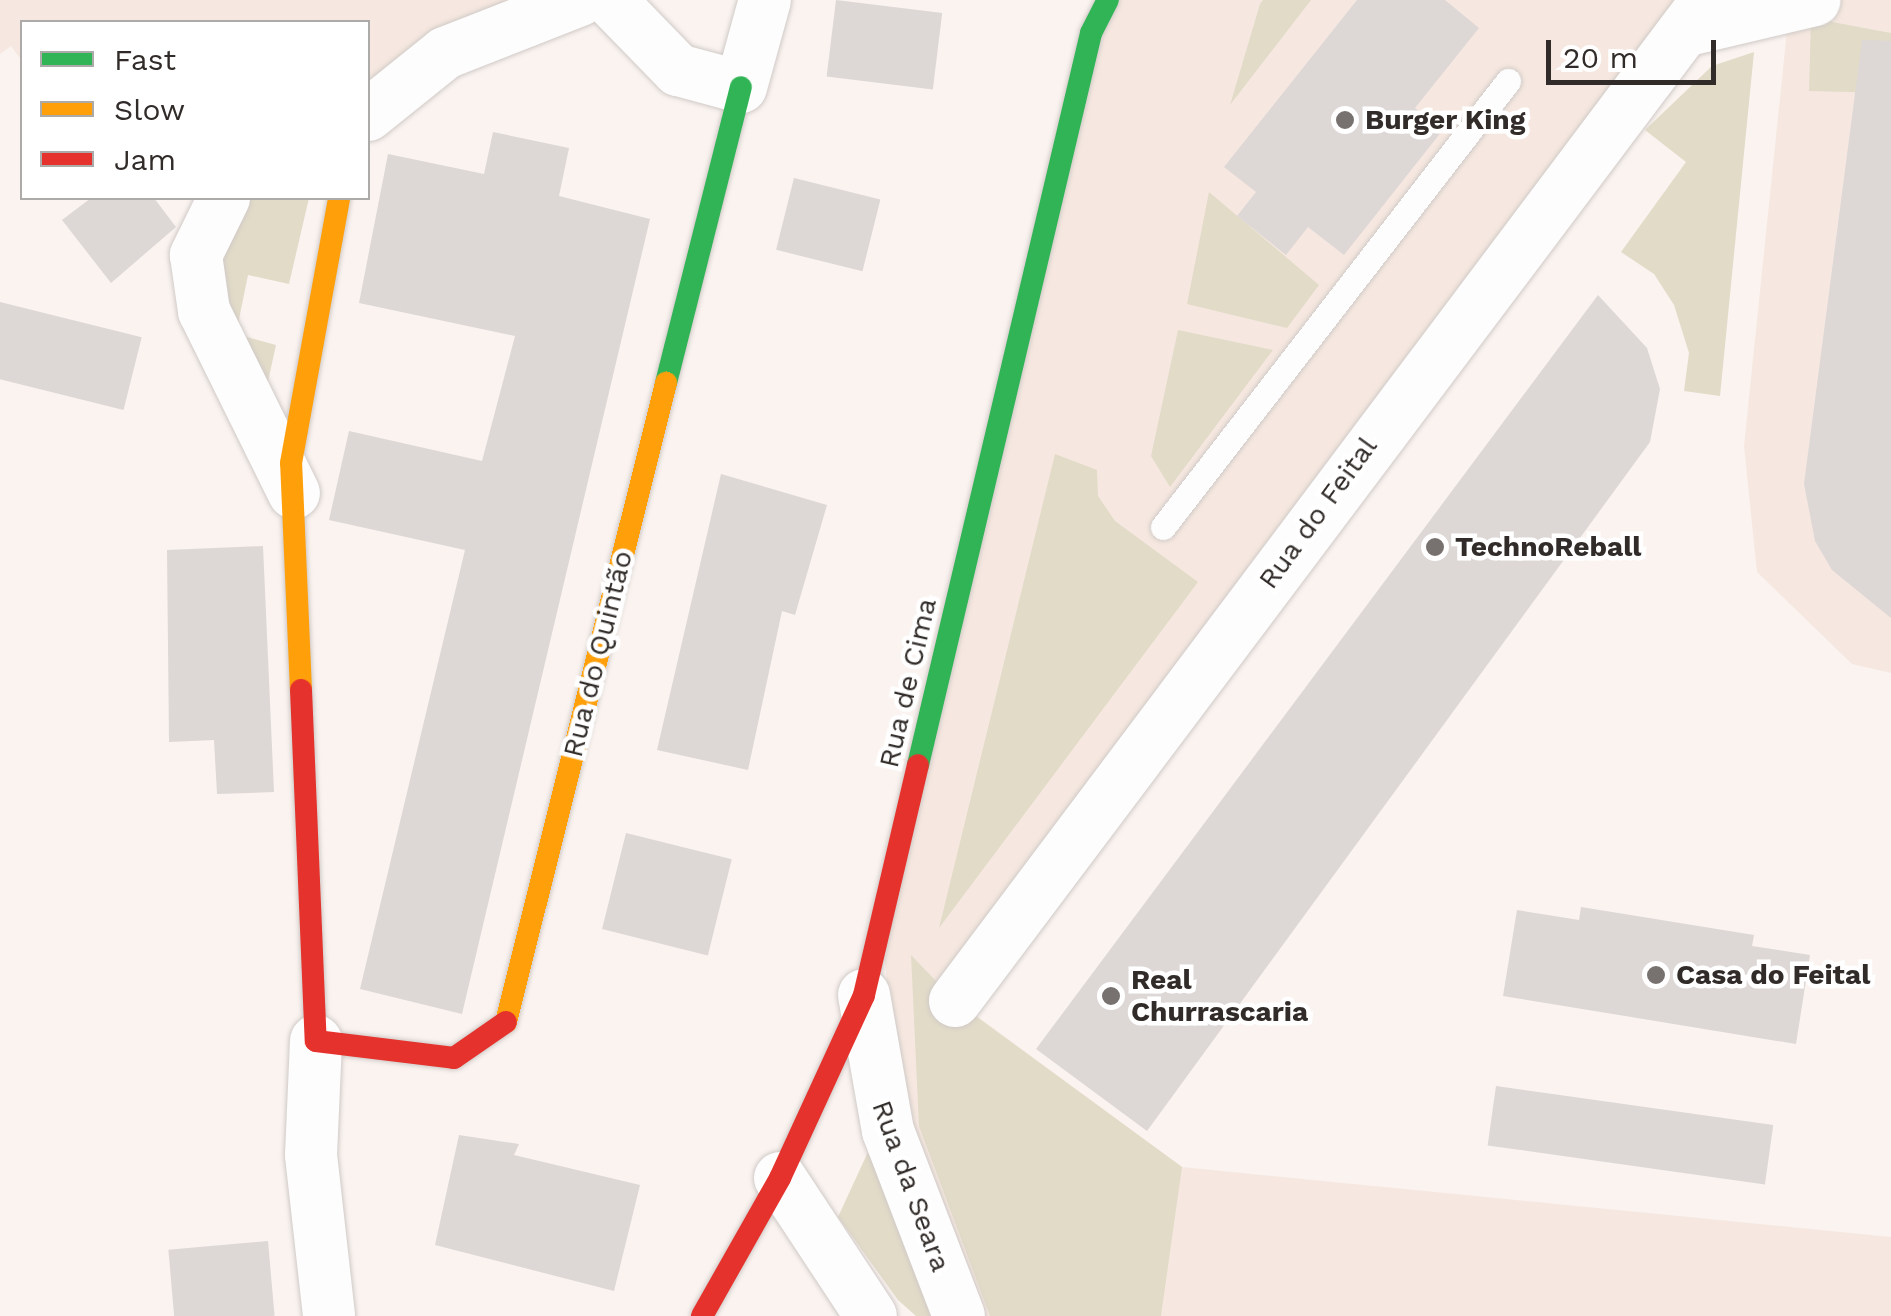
<!DOCTYPE html>
<html>
<head>
<meta charset="utf-8">
<style>
	body { margin:0 }
	#map { position:relative; width:1891px; height:1316px; overflow:hidden; background:#faf3f0; font-family:"Work Sans",sans-serif }
	div>[style] { position:absolute }
	.built>* { inset:0; background:#f6e8e0 }
	.green>* { inset:0; background:#e2dbc8 }
	.building>* { inset:0; background:#ddd7d6; transform-origin:0 0 }
	.roads { filter:drop-shadow(0 0 2px #d0cac7) drop-shadow(0 0 2px #d0cac7) }
	.lane>* { height:25px; margin:-12.5px; padding:0 12.5px; transform-origin:12.5px; border-radius:12.5px; background:#fefdfd }
	.street>* { height:52px; margin:-26px; padding:0 26px; transform-origin:26px; border-radius:26px; background:#fefdfd }
	.fast>* { height:22px; margin:-11px; padding:0 11px; transform-origin:11px; border-radius:11px; background:#30b455 }
	.slow>* { height:22px; margin:-11px; padding:0 11px; transform-origin:11px; border-radius:11px; background:#ff9f0a }
	.jam>* { height:22px; margin:-11px; padding:0 11px; transform-origin:11px; border-radius:11px; background:#e5322d }
	.dots>* { width:28px; height:28px; translate:-50% -50%; box-sizing:border-box; border:5px solid #fff; border-radius:50% }
	span { translate:-50% -50%; white-space:nowrap; text-align:center; line-height:1.15; -webkit-text-stroke:9px #fff; paint-order:stroke }
	.poi-label { font-size:28px; color:#312c29; font-weight:700 }
	.left { translate:0 -50%; text-align:left }
	.street-label { font-size:28px; color:#312c29 }
	.legend { position:absolute; left:20px; top:20px; width:350px; height:180px; box-sizing:border-box; background:#fff; border:2px solid #adaba9; margin:0; padding:12px 18px; list-style:none; font-size:30px; color:#312c29 }
	.legend li { display:flex; align-items:center; gap:20px; height:50px }
	.legend b { width:50px; border:2px solid #adaba9 }
	.scale { position:absolute; left:1546px; top:40px; width:170px; height:45px; box-sizing:border-box; border:5px solid #312c29; border-top:0; padding-left:12px; font-size:30px; line-height:35px; white-space:nowrap; color:#312c29; -webkit-text-stroke:8px #fff; paint-order:stroke }
</style>
</head>
<body>
<div id="map">
	<div class="built">
		<div style="clip-path:polygon(0 0,580px 0,368px 115px,368px 22px,22px 22px,22px 61px,11px 46px,0 54px)"></div>
		<div style="clip-path:polygon(1108px 0,1707px 0,955px 1000px,1182px 1167px,1891px 1237px,1891px 1316px,959px 1316px,910px 1187px,881px 928px)"></div>
		<div style="clip-path:polygon(1815px 0,1891px 0,1891px 673px,1852px 664px,1757px 572px,1744px 446px,1789px 11px)"></div>
	</div>
	<div class="green">
		<div style="clip-path:polygon(1263px 0,1311px 0,1230px 105px,1260px 4px)"></div>
		<div style="clip-path:polygon(1811px 18px,1891px 33px,1891px 93px,1809px 91px)"></div>
		<div style="clip-path:polygon(1754px 52px,1720px 396px,1684px 391px,1689px 353px,1674px 305px,1654px 274px,1621px 252px,1686px 162px,1645px 130px,1712px 66px)"></div>
		<div style="clip-path:polygon(1209px 192px,1319px 285px,1287px 328px,1187px 304px)"></div>
		<div style="clip-path:polygon(250px 198px,309px 198px,289px 284px,248px 275px,236px 334px,276px 345px,265px 395px,226px 321px,216px 266px,227px 220px)"></div>
		<div style="clip-path:polygon(1178px 330px,1273px 350px,1170px 487px,1151px 456px)"></div>
		<div style="clip-path:polygon(1055px 454px,1097px 470px,1098px 496px,1115px 521px,1198px 582px,939px 928px)"></div>
		<div style="clip-path:polygon(911px 955px,955px 1001px,1182px 1167px,1161px 1316px,990px 1316px,919px 1126px)"></div>
		<div style="clip-path:polygon(868px 1152px,938px 1316px,916px 1316px,898px 1300px,838px 1217px)"></div>
	</div>
	<div class="building">
		<div style="left:836px;top:0;width:107px;height:77px;rotate:7deg"></div>
		<div style="clip-path:polygon(1357px 0,1445px 0,1479px 28px,1415px 108px,1442px 131px,1344px 255px,1308px 227px,1286px 255px,1237px 216px,1256px 192px,1224px 167px)"></div>
		<div style="clip-path:polygon(1862px 40px,1891px 41px,1891px 618px,1832px 570px,1815px 541px,1804px 484px)"></div>
		<div style="clip-path:polygon(493px 132px,569px 148px,559px 196px,650px 219px,462px 1014px,360px 989px,465px 550px,329px 520px,349px 431px,482px 461px,515px 336px,359px 303px,388px 154px,484px 174px)"></div>
		<div style="left:794px;top:178px;width:89px;height:74px;rotate:14deg"></div>
		<div style="clip-path:polygon(91px 198px,154px 198px,176px 227px,111px 283px,62px 220px)"></div>
		<div style="clip-path:polygon(1598px 295px,1647px 348px,1660px 389px,1650px 442px,1147px 1131px,1036px 1049px)"></div>
		<div style="left:0;top:302px;width:146px;height:75px;rotate:14deg"></div>
		<div style="clip-path:polygon(721px 474px,827px 505px,795px 615px,782px 611px,748px 770px,657px 750px)"></div>
		<div style="clip-path:polygon(263px 546px,274px 792px,217px 794px,214px 740px,169px 742px,167px 550px)"></div>
		<div style="left:626px;top:833px;width:109px;height:99px;rotate:14deg"></div>
		<div style="clip-path:polygon(1581px 907px,1754px 935px,1752px 946px,1810px 955px,1796px 1044px,1503px 996px,1517px 910px,1579px 920px)"></div>
		<div style="left:1496px;top:1086px;width:280px;height:60px;rotate:8deg"></div>
		<div style="clip-path:polygon(459px 1135px,519px 1144px,514px 1155px,640px 1185px,614px 1291px,435px 1245px)"></div>
		<div style="left:268px;top:1241px;width:75px;height:100px;rotate:85deg"></div>
	</div>
	<div class="roads">
		<div class="lane">
			<div style="left:1163px;top:527px;width:564px;rotate:-52.28deg"></div>
		</div>
		<div class="street">
			<div style="left:610px;top:0;width:98px;rotate:45.8deg"></div>
			<div style="left:678px;top:70px;width:65px;rotate:15.1deg"></div>
			<div style="left:741px;top:87px;width:90px;rotate:-74.6deg"></div>
			<div style="left:1688px;top:30px;width:130px;rotate:-13.3deg"></div>
			<div style="left:368px;top:115px;width:99px;rotate:-38.8deg"></div>
			<div style="left:445px;top:53px;width:145px;rotate:-21.4deg"></div>
			<div style="left:224px;top:198px;width:64px;rotate:116.2deg"></div>
			<div style="left:196px;top:255px;width:57px;rotate:81.9deg"></div>
			<div style="left:204px;top:311px;width:203px;rotate:63.7deg"></div>
			<div style="left:864px;top:995px;width:138px;rotate:80deg"></div>
			<div style="left:888px;top:1131px;width:198px;rotate:69deg"></div>
			<div style="left:955px;top:1001px;width:1252px;rotate:-53.08deg"></div>
			<div style="left:316px;top:1041px;width:114px;rotate:92.5deg"></div>
			<div style="left:311px;top:1155px;width:162px;rotate:83.6deg"></div>
			<div style="left:780px;top:1178px;width:165px;rotate:56.6deg"></div>
		</div>
		<div class="fast">
			<div style="left:666px;top:383px;width:305px;rotate:-75.8deg"></div>
			<div style="left:918px;top:765px;width:752px;rotate:-76.7deg"></div>
			<div style="left:1091px;top:33px;width:37px;rotate:-63deg"></div>
		</div>
		<div class="slow">
			<div style="left:301px;top:690px;width:227px;rotate:-92.5deg"></div>
			<div style="left:291px;top:463px;width:269px;rotate:-79.7deg"></div>
			<div style="left:506px;top:1022px;width:659px;rotate:-75.94deg"></div>
		</div>
		<div class="jam">
			<div style="left:301px;top:690px;width:351px;rotate:87.6deg"></div>
			<div style="left:316px;top:1041px;width:139px;rotate:7deg"></div>
			<div style="left:454px;top:1058px;width:63px;rotate:-34.7deg"></div>
			<div style="left:702px;top:1316px;width:159px;rotate:-60.5deg"></div>
			<div style="left:780px;top:1178px;width:201px;rotate:-65.3deg"></div>
			<div style="left:864px;top:995px;width:236px;rotate:-76.8deg"></div>
		</div>
	</div>
	<div class="dots">
		<div style="left:1345px;top:120px;background:#77726f"></div>
		<div style="left:1435px;top:547px;background:#77726f"></div>
		<div style="left:1656px;top:975px;background:#77726f"></div>
		<div style="left:1111px;top:996px;background:#77726f"></div>
	</div>
	<div class="poi-label">
		<span class="left" style="left:1365px;top:120px">Burger King</span>
		<span class="left" style="left:1455px;top:547px">TechnoReball</span>
		<span class="left" style="left:1676px;top:975px">Casa do Feital</span>
		<span class="left" style="left:1131px;top:996px">Real<br>Churrascaria</span>
	</div>
	<div class="street-label">
		<span style="left:1318px;top:513px;rotate:-54deg">Rua do Feital</span>
		<span style="left:598px;top:654px;rotate:-76deg">Rua do Quintão</span>
		<span style="left:908px;top:683px;rotate:-77deg">Rua de Cima</span>
		<span style="left:911px;top:1186px;rotate:70deg">Rua da Seara</span>
	</div>
	<ul class="legend">
	<li><b style="height:12px;background:#30b455"></b>Fast</li>
	<li><b style="height:12px;background:#ff9f0a"></b>Slow</li>
	<li><b style="height:12px;background:#e5322d"></b>Jam</li>
	</ul>
	<div class="scale">20 m</div>
</div>
</body>
</html>
